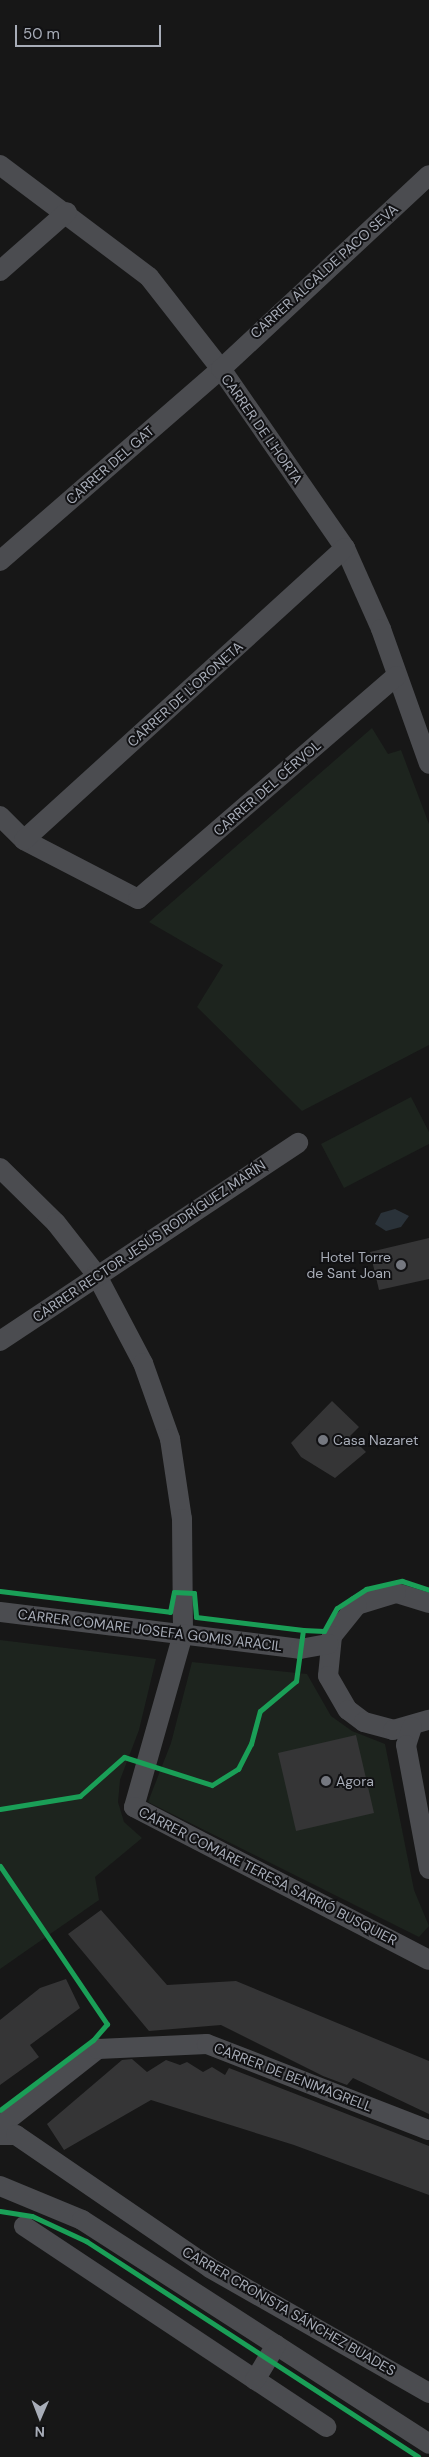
<!DOCTYPE html>
<html>
<head>
<meta charset="utf-8">
<style>
	body { margin:0 }
	#map { position:relative; width:429px; height:2457px; overflow:hidden; background:#171717; font-family:"DM Sans",sans-serif }
	div>[style] { position:absolute }
	.green>* { inset:0; background:#1d241e }
	.water>* { inset:0; background:#2a3239 }
	.building>* { inset:0; background:#353536; transform-origin:0 0 }
	.minor>* { height:20px; margin:-10px; padding:0 10px; transform-origin:10px; border-radius:10px; background:#4b4c50 }
	.cycleway>* { height:5px; margin:-2.5px; padding:0 2.5px; transform-origin:2.5px; border-radius:2.5px; background:#1a9f57 }
	.dots>* { width:14px; height:14px; translate:-50% -50%; box-sizing:border-box; border:2px solid #111113; border-radius:50% }
	span { translate:-50% -50%; white-space:nowrap; text-align:center; line-height:1.15; -webkit-text-stroke:4px #111113; paint-order:stroke }
	.street-label { font-size:14px; color:#a8adb8 }
	.poi-label { font-size:14px; color:#a8adb8 }
	.right { translate:-100% -50%; text-align:right }
	.left { translate:0 -50%; text-align:left }
	.north { position:absolute; left:15px; top:2392px; width:50px; height:50px; -webkit-text-stroke:4px #111113; paint-order:stroke; rotate:181deg; font-size:14px; font-weight:700; line-height:20px; text-align:center; color:#a8adb8 }
	.north::after { content:''; display:block; margin:auto; width:18px; height:22px; background:#a8adb8; clip-path:polygon(50% 0,100% 100%,50% 72%,0 100%) }
	.scale { position:absolute; left:15px; top:25px; width:146px; height:22px; box-sizing:border-box; border:2px solid #a8adb8; border-top:0; padding-left:6px; font-size:15px; line-height:18px; white-space:nowrap; color:#a8adb8; -webkit-text-stroke:4px #111113; paint-order:stroke }
</style>
</head>
<body>
<div id="map">
	<div class="green">
		<div style="clip-path:polygon(372px 728px,388px 754px,401px 750px,429px 824px,429px 1045px,302px 1111px,197px 1007px,223px 965px,149px 922px)"></div>
		<div style="clip-path:polygon(411px 1097px,429px 1132px,429px 1144px,344px 1188px,321px 1144px)"></div>
		<div style="clip-path:polygon(0 1640px,156px 1659px,139px 1730px,120px 1780px,118px 1802px,124px 1822px,142px 1838px,95px 1877px,99px 1900px,0 1969px)"></div>
		<div style="clip-path:polygon(192px 1662px,307px 1674px,331px 1716px,352px 1731px,385px 1744px,414px 1890px,429px 1926px,419px 1937px,148px 1802px,171px 1743px)"></div>
	</div>
	<div class="water">
		<div style="clip-path:polygon(395px 1209px,409px 1216px,401px 1227px,386px 1231px,375px 1224px,381px 1213px)"></div>
	</div>
	<div class="building">
		<div style="clip-path:polygon(429px 1238px,429px 1279px,379px 1290px,370px 1252px)"></div>
		<div style="clip-path:polygon(332px 1401px,359px 1427px,350px 1436px,366px 1452px,335px 1478px,301px 1457px,291px 1443px)"></div>
		<div style="left:356px;top:1735px;width:80px;height:80px;rotate:77deg"></div>
		<div style="clip-path:polygon(101px 1910px,167px 1985px,236px 1981px,429px 2061px,429px 2114px,353px 2078px,347px 2085px,323px 2076px,221px 2025px,149px 2031px,68px 1934px)"></div>
		<div style="clip-path:polygon(66px 1979px,80px 2008px,30px 2045px,39px 2057px,0 2085px,0 2020px,40px 1988px)"></div>
		<div style="clip-path:polygon(132px 2059px,147px 2072px,166px 2060px,180px 2065px,187px 2062px,203px 2072px,212px 2067px,225px 2075px,229px 2068px,429px 2146px,429px 2195px,294px 2145px,151px 2100px,64px 2150px,47px 2124px,122px 2060px)"></div>
	</div>
	<div class="minor">
		<div style="left:0;top:165px;width:186px;rotate:36.9deg"></div>
		<div style="left:149px;top:277px;width:117px;rotate:52deg"></div>
		<div style="left:221px;top:369px;width:218px;rotate:55.3deg"></div>
		<div style="left:345px;top:548px;width:89px;rotate:66deg"></div>
		<div style="left:381px;top:629px;width:143px;rotate:70.4deg"></div>
		<div style="left:0;top:271px;width:89px;rotate:-41.4deg"></div>
		<div style="left:0;top:561px;width:293px;rotate:-41deg"></div>
		<div style="left:221px;top:369px;width:284px;rotate:-43deg"></div>
		<div style="left:0;top:816px;width:34px;rotate:45deg"></div>
		<div style="left:24px;top:840px;width:128px;rotate:27.4deg"></div>
		<div style="left:138px;top:899px;width:341px;rotate:-40.8deg"></div>
		<div style="left:24px;top:840px;width:434px;rotate:-42.3deg"></div>
		<div style="left:0;top:1168px;width:78px;rotate:44.5deg"></div>
		<div style="left:56px;top:1223px;width:65px;rotate:51.9deg"></div>
		<div style="left:96px;top:1274px;width:101px;rotate:62.2deg"></div>
		<div style="left:143px;top:1363px;width:81px;rotate:70.4deg"></div>
		<div style="left:170px;top:1439px;width:81px;rotate:81.5deg"></div>
		<div style="left:182px;top:1519px;width:115px;rotate:89.5deg"></div>
		<div style="left:183px;top:1634px;width:180px;rotate:105.8deg"></div>
		<div style="left:134px;top:1807px;width:332px;rotate:27.4deg"></div>
		<div style="left:0;top:1341px;width:358px;rotate:-33.6deg"></div>
		<div style="left:429px;top:1603px;width:34px;rotate:-163deg"></div>
		<div style="left:396px;top:1593px;width:41px;rotate:162.9deg"></div>
		<div style="left:357px;top:1605px;width:40px;rotate:129deg"></div>
		<div style="left:332px;top:1636px;width:40px;rotate:95.7deg"></div>
		<div style="left:328px;top:1676px;width:39px;rotate:60deg"></div>
		<div style="left:348px;top:1710px;width:20px;rotate:37deg"></div>
		<div style="left:364px;top:1722px;width:30px;rotate:15deg"></div>
		<div style="left:393px;top:1730px;width:37px;rotate:-16deg"></div>
		<div style="left:0;top:1612px;width:302px;rotate:7deg"></div>
		<div style="left:300px;top:1649px;width:29px;rotate:-10deg"></div>
		<div style="left:412px;top:1727px;width:19px;rotate:108deg"></div>
		<div style="left:406px;top:1745px;width:126px;rotate:79.5deg"></div>
		<div style="left:0;top:2126px;width:125px;rotate:-38.2deg"></div>
		<div style="left:98px;top:2049px;width:109px;rotate:-2.6deg"></div>
		<div style="left:207px;top:2044px;width:238px;rotate:21.2deg"></div>
		<div style="left:0;top:2135px;width:16px"></div>
		<div style="left:16px;top:2135px;width:235px;rotate:34.4deg"></div>
		<div style="left:210px;top:2268px;width:252px;rotate:29.7deg"></div>
		<div style="left:0;top:2186px;width:89px;rotate:22.5deg"></div>
		<div style="left:82px;top:2220px;width:413px;rotate:32.8deg"></div>
		<div style="left:24px;top:2226px;width:363px;rotate:33.6deg"></div>
		<div style="left:255px;top:2380px;width:41px;rotate:-59deg"></div>
	</div>
	<div class="cycleway">
		<div style="left:0;top:1591px;width:171px;rotate:7deg"></div>
		<div style="left:170px;top:1612px;width:20px;rotate:-79deg"></div>
		<div style="left:174px;top:1592px;width:20px;rotate:3deg"></div>
		<div style="left:194px;top:1593px;width:24px;rotate:85deg"></div>
		<div style="left:196px;top:1617px;width:108px;rotate:6.9deg"></div>
		<div style="left:0;top:1809px;width:81px;rotate:-9.2deg"></div>
		<div style="left:80px;top:1796px;width:59px;rotate:-41.6deg"></div>
		<div style="left:124px;top:1757px;width:92px;rotate:17.7deg"></div>
		<div style="left:212px;top:1785px;width:31px;rotate:-32deg"></div>
		<div style="left:238px;top:1769px;width:28px;rotate:-63deg"></div>
		<div style="left:251px;top:1744px;width:34px;rotate:-75deg"></div>
		<div style="left:260px;top:1711px;width:47px;rotate:-39.8deg"></div>
		<div style="left:296px;top:1681px;width:51px;rotate:-82.2deg"></div>
		<div style="left:303px;top:1630px;width:21px;rotate:3deg"></div>
		<div style="left:324px;top:1631px;width:26px;rotate:-61deg"></div>
		<div style="left:337px;top:1608px;width:35px;rotate:-33deg"></div>
		<div style="left:366px;top:1589px;width:37px;rotate:-13deg"></div>
		<div style="left:402px;top:1581px;width:28px;rotate:18deg"></div>
		<div style="left:0;top:1866px;width:191px;rotate:55.9deg"></div>
		<div style="left:107px;top:2024px;width:21px;rotate:131deg"></div>
		<div style="left:93px;top:2040px;width:116px;rotate:143deg"></div>
		<div style="left:0;top:2211px;width:32px;rotate:9deg"></div>
		<div style="left:32px;top:2216px;width:60px;rotate:24.8deg"></div>
		<div style="left:86px;top:2241px;width:396px;rotate:33deg"></div>
	</div>
	<div class="dots">
		<div style="left:401px;top:1265px;background:#757880"></div>
		<div style="left:323px;top:1440px;background:#757880"></div>
		<div style="left:326px;top:1781px;background:#757880"></div>
	</div>
	<div class="street-label">
		<span style="left:324px;top:271px;rotate:-42deg">CARRER ALCALDE PACO SEVA</span>
		<span style="left:262px;top:429px;rotate:55deg">CARRER DE L'HORTA</span>
		<span style="left:110px;top:465px;rotate:-41deg">CARRER DEL GAT</span>
		<span style="left:185px;top:694px;rotate:-42deg">CARRER DE L'ORONETA</span>
		<span style="left:267px;top:788px;rotate:-41deg">CARRER DEL CÉRVOL</span>
		<span style="left:149px;top:1241px;rotate:-34deg">CARRER RECTOR JESÚS RODRÍGUEZ MARÍN</span>
		<span style="left:150px;top:1630px;rotate:7deg">CARRER COMARE JOSEFA GOMIS ARACIL</span>
		<span style="left:268px;top:1876px;rotate:27deg">CARRER COMARE TERESA SARRIÓ BUSQUIER</span>
		<span style="left:293px;top:2077px;rotate:21deg">CARRER DE BENIMAGRELL</span>
		<span style="left:289px;top:2311px;rotate:30deg">CARRER CRONISTA SÁNCHEZ BUADES</span>
	</div>
	<div class="poi-label">
		<span class="right" style="left:391px;top:1265px">Hotel Torre<br>de Sant Joan</span>
		<span class="left" style="left:333px;top:1440px">Casa Nazaret</span>
		<span class="left" style="left:336px;top:1781px">Agora</span>
	</div>
	<div class="north">N</div>
	<div class="scale">50 m</div>
</div>
</body>
</html>
